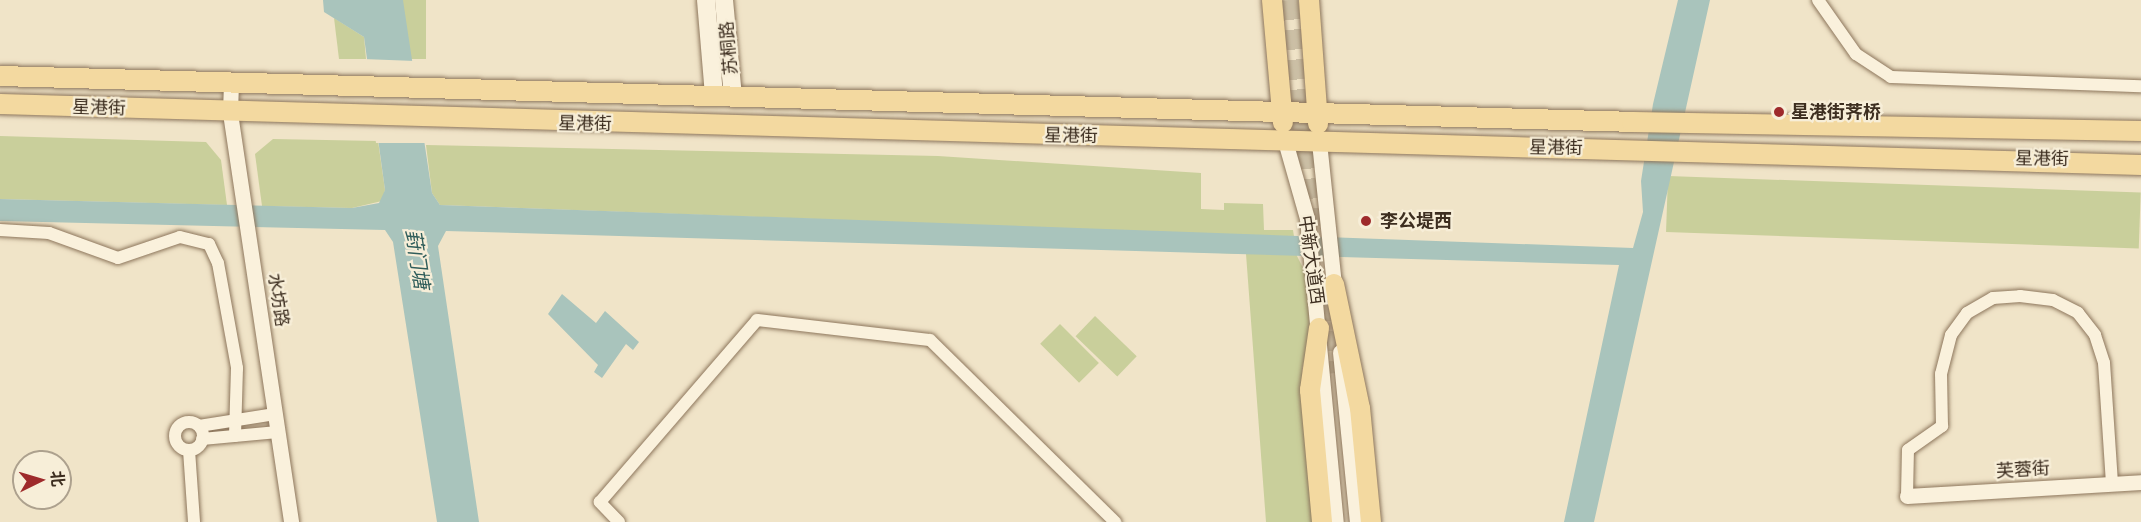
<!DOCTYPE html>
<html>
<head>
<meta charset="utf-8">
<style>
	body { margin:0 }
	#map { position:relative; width:2141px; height:522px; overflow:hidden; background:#f0e4c8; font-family:Lora,"Noto Sans SC",serif }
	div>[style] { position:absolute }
	.green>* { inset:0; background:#c9cf9b; transform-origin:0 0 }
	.water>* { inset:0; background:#a9c4bc }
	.pier>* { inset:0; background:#f0e4c8 }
	.primary-tunnel>* { height:20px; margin-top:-10px; transform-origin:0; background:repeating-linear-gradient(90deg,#ccc0a6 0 20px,transparent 0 30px) }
	.roads { filter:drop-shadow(0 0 2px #8d765c) drop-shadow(0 0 2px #8d765c) }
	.minor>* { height:12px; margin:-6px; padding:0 6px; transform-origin:6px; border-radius:6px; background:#faf1dc }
	.minor>.ring { margin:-6px; padding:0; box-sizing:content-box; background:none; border:12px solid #faf1dc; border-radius:50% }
	.tertiary>* { height:15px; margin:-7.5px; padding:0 7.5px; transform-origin:7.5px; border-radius:7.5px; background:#faf1dc }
	.secondary>* { height:18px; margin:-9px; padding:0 9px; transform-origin:9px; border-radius:9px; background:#faf1dc }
	.primary>* { height:20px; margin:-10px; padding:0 10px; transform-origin:10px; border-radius:10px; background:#f3d9a0 }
	.dots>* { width:16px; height:16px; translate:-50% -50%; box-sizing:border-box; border:3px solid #f7eed8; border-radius:50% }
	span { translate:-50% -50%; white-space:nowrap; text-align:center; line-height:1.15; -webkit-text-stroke:4.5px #f7eed8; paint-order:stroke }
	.street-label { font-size:18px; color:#3d2e20 }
	.poi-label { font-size:18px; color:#3d2e20; font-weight:700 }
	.left { translate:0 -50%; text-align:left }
	.water-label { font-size:20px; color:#2f5d5a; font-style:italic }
	.north { position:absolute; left:12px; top:450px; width:60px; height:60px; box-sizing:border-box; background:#f7eed8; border:2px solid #ada18e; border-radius:50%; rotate:85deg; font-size:16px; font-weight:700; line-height:24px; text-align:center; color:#3d2e20 }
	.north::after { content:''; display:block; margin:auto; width:21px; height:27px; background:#9e2a2b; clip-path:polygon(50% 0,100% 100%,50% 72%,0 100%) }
</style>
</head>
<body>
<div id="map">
	<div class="green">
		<div style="left:403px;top:0;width:23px;height:59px"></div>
		<div style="clip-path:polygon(334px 18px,364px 37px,366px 59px,339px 59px)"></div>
		<div style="clip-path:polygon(0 136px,206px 142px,221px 160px,227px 205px,0 199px)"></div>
		<div style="clip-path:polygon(273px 139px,378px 141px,385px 190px,382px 201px,352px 208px,262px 206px,255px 154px)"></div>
		<div style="clip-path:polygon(426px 145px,938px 156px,1201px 173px,1201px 209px,1224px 210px,1224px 203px,1263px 204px,1264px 230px,1293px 230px,1297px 256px,1310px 282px,1312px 324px,1302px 370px,1316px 522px,1266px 522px,1246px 254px,1108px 249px,1107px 230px,440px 205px,432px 193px)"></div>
		<div style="left:1668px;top:176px;width:473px;height:56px;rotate:2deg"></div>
		<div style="left:1095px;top:316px;width:58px;height:28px;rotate:44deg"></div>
		<div style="left:1060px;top:324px;width:55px;height:28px;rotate:45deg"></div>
	</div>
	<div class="water">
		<div style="clip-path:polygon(323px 0,403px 0,432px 193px,440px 205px,1633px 248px,1643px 212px,1641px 181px,1653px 104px,1678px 0,1710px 0,1594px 522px,1564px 522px,1619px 265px,446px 231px,438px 246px,479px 522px,437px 522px,393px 242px,385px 230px,0 221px,0 199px,352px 208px,379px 203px,385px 190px,364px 37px,324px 12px)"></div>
		<div style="clip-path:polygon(562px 294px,596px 323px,605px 311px,639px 342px,633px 350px,626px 344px,602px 378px,594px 372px,598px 365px,548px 314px)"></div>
	</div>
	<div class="pier">
		<div style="clip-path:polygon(363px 59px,415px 61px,429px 143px,376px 143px)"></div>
	</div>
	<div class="primary-tunnel">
		<div style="left:1288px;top:0;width:228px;rotate:83.7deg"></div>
		<div style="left:1331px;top:301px;width:72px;rotate:84.4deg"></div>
	</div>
	<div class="roads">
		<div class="minor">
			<div style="left:1818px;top:0;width:66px;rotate:54.9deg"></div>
			<div style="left:1856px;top:54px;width:42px;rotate:33.3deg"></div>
			<div style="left:1891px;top:77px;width:250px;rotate:2.1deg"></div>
			<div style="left:0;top:230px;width:49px;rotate:3.5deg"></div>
			<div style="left:49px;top:233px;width:73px;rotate:19.9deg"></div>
			<div style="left:118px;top:258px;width:65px;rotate:-18.7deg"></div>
			<div style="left:180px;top:237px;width:30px;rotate:14deg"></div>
			<div style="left:209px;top:244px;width:21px;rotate:65deg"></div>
			<div style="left:218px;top:263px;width:107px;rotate:79.7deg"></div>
			<div style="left:237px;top:368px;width:68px;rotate:91.7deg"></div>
			<div class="ring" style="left:175px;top:422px;width:16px;height:16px"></div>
			<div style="left:199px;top:426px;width:77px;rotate:-9deg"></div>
			<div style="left:202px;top:439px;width:76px;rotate:-5.3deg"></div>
			<div style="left:189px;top:450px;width:72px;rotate:86deg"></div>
			<div style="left:1907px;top:496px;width:46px;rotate:-88.8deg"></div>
			<div style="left:1908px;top:450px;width:42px;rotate:-35.2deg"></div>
			<div style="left:1942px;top:426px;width:52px;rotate:-91.1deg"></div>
			<div style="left:1941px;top:374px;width:40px;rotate:-75.6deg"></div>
			<div style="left:1951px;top:335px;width:27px;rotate:-54deg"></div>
			<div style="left:1967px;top:313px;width:30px;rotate:-30deg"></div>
			<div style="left:1993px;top:298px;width:27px;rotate:-4deg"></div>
			<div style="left:2020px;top:296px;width:33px;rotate:7deg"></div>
			<div style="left:2053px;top:300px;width:28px;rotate:27deg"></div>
			<div style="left:2078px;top:313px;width:28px;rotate:52deg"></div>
			<div style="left:2095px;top:335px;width:29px;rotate:72deg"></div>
			<div style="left:2104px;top:363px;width:121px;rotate:86.2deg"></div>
			<div style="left:619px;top:522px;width:28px;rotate:-134deg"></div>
			<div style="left:600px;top:502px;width:240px;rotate:-49.2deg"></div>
			<div style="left:757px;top:320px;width:174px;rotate:6.6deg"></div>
			<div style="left:930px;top:340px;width:260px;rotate:44.5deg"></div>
		</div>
		<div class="tertiary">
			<div style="left:231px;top:83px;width:30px;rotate:92deg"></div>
			<div style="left:230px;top:113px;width:414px;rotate:81.5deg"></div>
			<div style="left:1285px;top:141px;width:80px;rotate:74.1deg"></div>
			<div style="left:1307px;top:218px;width:305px;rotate:84.6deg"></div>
			<div style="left:1319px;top:142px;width:154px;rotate:84deg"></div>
			<div style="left:1340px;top:352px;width:171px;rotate:84.3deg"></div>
			<div style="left:1907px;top:496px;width:234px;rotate:-3.4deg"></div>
		</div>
		<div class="secondary">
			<div style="left:706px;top:0;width:96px;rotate:85.2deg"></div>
			<div style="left:724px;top:0;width:97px;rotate:84.7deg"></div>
		</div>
		<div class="primary">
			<div style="left:1272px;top:0;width:123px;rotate:84.9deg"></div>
			<div style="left:1309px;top:0;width:124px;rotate:85.8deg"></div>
			<div style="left:0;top:76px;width:1633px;rotate:1.61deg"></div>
			<div style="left:1632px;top:122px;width:509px;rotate:1.01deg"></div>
			<div style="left:0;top:104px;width:2142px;rotate:1.63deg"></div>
			<div style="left:1334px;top:284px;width:127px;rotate:78.2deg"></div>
			<div style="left:1360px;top:408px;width:115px;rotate:84.5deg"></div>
			<div style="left:1319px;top:328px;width:63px;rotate:98.3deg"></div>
			<div style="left:1310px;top:390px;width:133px;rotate:84.8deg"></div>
		</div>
	</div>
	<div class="dots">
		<div style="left:1779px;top:112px;background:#9e2a2b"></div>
		<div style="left:1366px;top:221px;background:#9e2a2b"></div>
	</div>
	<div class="street-label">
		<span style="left:729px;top:48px;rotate:-95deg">苏桐路</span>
		<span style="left:99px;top:108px;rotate:2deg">星港街</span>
		<span style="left:585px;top:124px;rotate:1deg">星港街</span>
		<span style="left:1071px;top:136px;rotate:1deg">星港街</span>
		<span style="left:1556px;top:148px;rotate:1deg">星港街</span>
		<span style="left:2042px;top:159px;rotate:1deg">星港街</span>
		<span style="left:1311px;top:260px;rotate:82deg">中新大道西</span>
		<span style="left:278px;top:300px;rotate:81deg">水坊路</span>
		<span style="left:2023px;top:470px;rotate:-3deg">芙蓉街</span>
	</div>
	<div class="poi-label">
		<span class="left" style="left:1791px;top:112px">星港街荠桥</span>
		<span class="left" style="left:1380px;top:221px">李公堤西</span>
	</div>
	<div class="water-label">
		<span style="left:418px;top:259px;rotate:81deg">葑门塘</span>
	</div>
	<div class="north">北</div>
</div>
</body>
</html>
